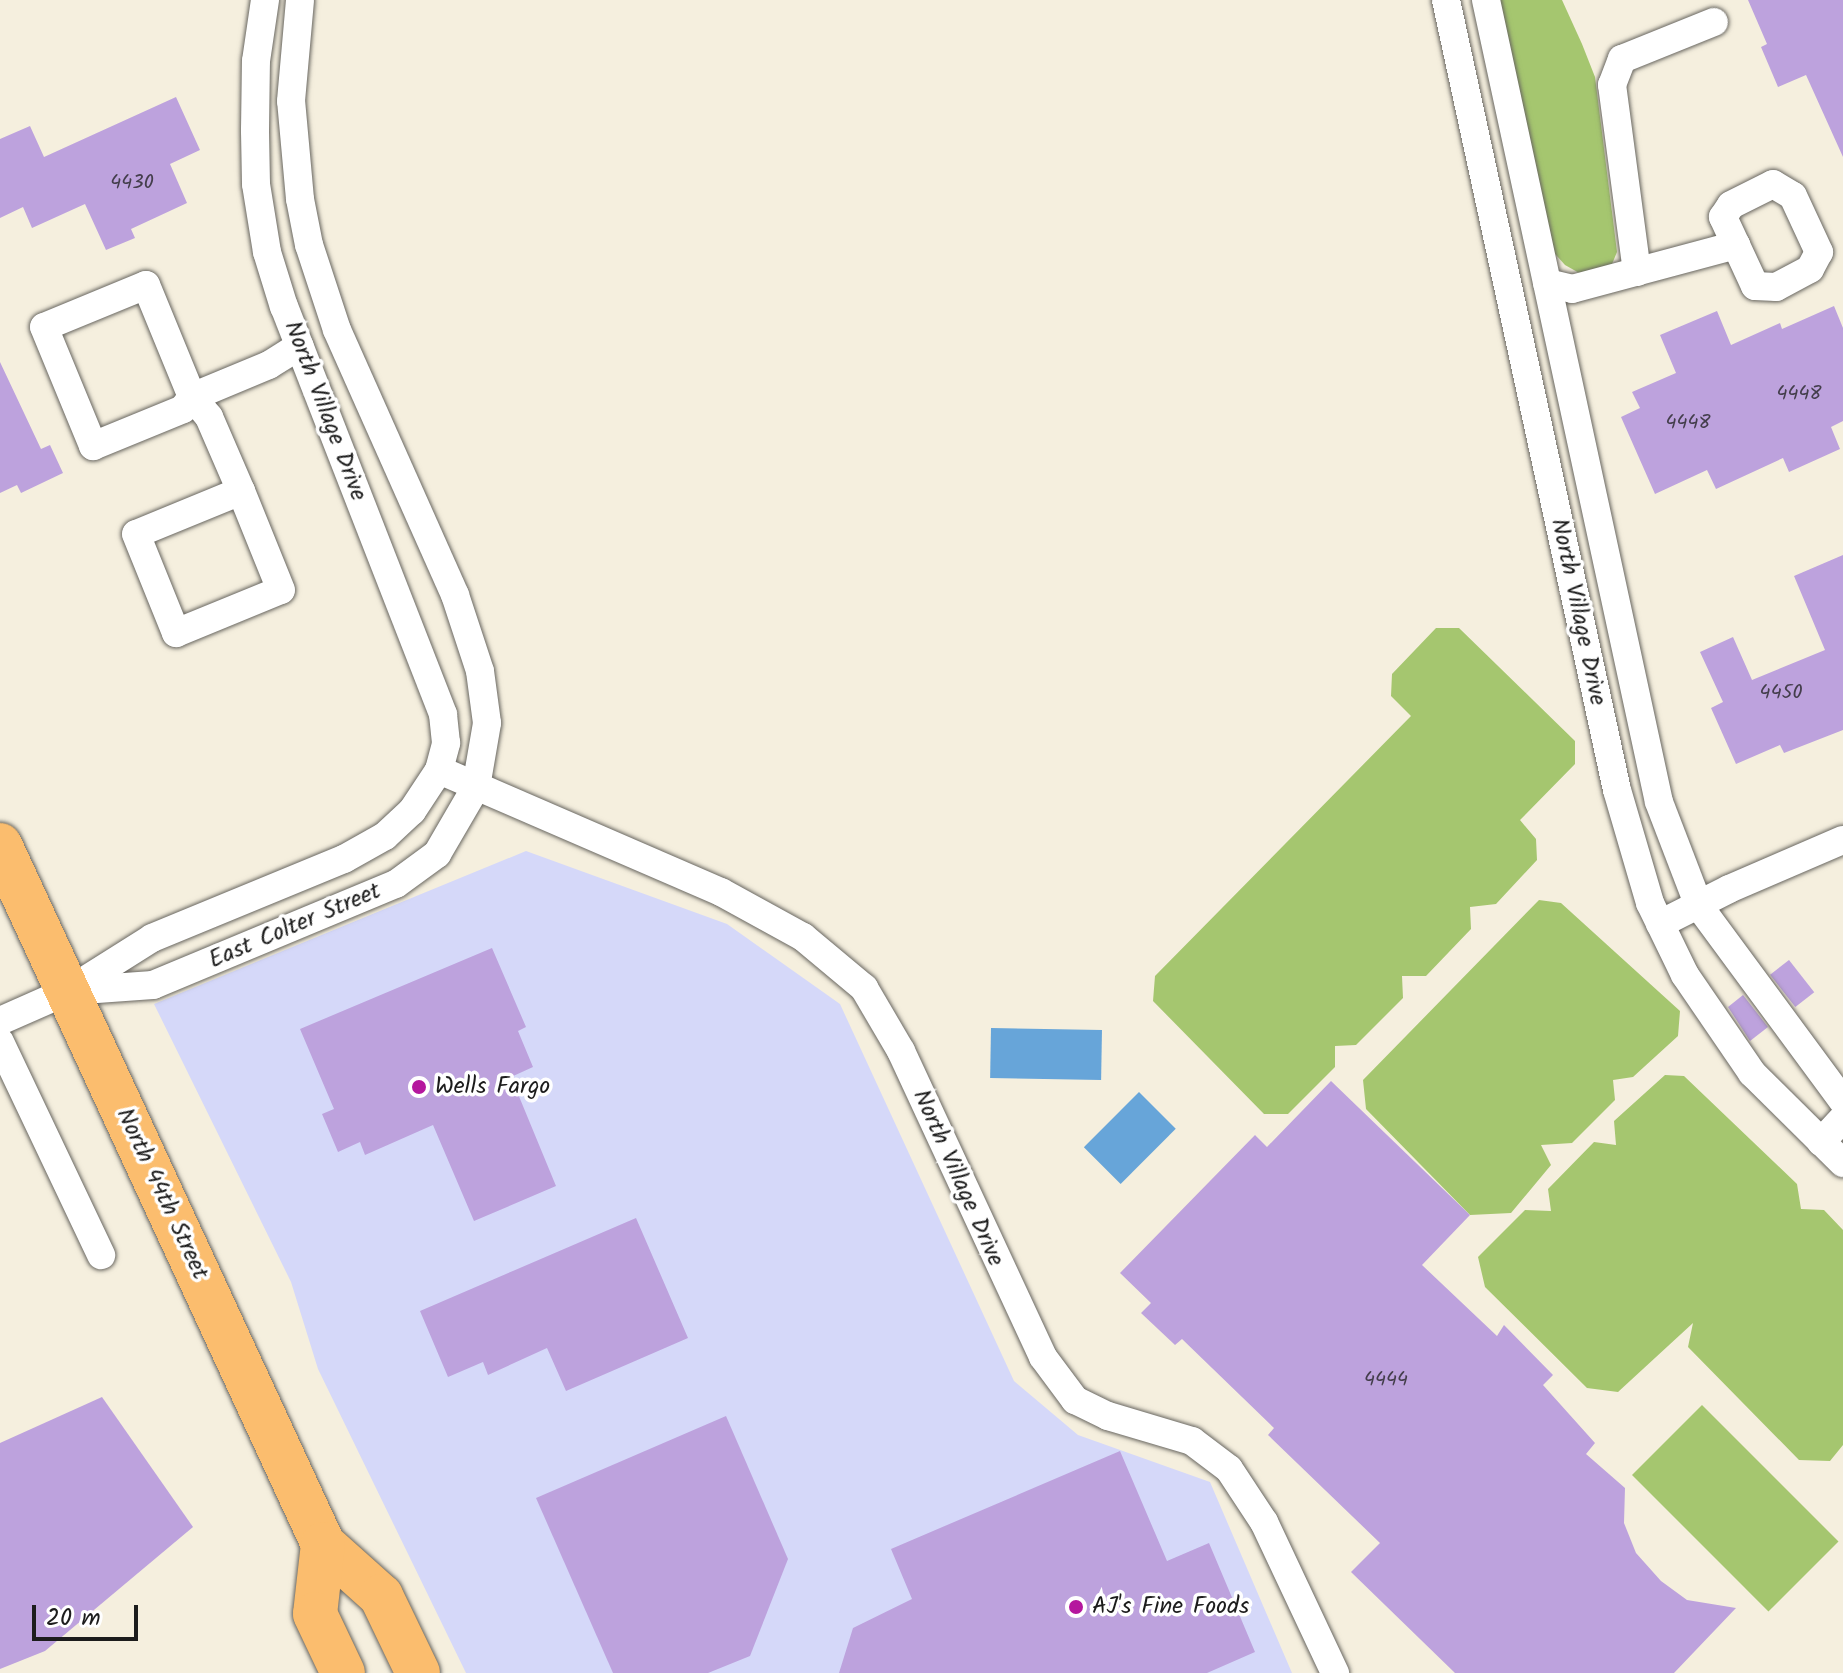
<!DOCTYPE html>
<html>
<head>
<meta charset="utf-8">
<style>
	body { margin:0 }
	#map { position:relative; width:1843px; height:1673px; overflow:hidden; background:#f5efde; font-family:Kalam,sans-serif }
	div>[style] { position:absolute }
	.built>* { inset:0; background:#d5d8f9 }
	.green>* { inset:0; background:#a5c66f; transform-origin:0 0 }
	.water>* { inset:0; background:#67a5d9; transform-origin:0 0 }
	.building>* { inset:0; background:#bda2dd; transform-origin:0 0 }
	.roads { filter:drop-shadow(0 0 2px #686660) drop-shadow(0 0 2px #686660) }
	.street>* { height:28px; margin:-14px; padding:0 14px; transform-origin:14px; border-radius:14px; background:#fff }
	.primary>* { height:44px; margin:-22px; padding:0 22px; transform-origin:22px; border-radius:22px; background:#fbbd6e }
	.dots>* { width:22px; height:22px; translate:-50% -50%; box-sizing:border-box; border:4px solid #fff; border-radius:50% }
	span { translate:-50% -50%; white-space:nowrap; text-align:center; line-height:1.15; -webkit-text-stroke:7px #fff; paint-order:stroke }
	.number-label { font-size:20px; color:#443e4c }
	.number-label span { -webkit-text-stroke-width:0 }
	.street-label { font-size:24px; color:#1c1c1c }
	.poi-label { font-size:24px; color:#1c1c1c }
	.left { translate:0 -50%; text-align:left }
	.scale { position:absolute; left:32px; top:1605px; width:106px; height:36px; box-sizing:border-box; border:4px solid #1c1c1c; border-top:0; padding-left:10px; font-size:24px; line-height:28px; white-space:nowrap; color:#1c1c1c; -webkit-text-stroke:6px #fff; paint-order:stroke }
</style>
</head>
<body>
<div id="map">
	<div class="built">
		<div style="clip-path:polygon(526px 851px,727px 924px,840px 1004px,1014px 1381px,1078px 1435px,1210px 1482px,1292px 1673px,466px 1673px,318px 1369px,291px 1282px,154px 1004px)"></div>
	</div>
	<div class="green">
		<div style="clip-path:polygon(1496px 0,1562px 0,1582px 44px,1595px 77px,1617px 252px,1612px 264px,1581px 274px,1565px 265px,1548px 246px)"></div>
		<div style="clip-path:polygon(1436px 628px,1459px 628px,1575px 741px,1575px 764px,1520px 820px,1536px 839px,1537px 860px,1496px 904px,1470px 907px,1471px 929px,1426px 976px,1402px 976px,1403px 998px,1356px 1045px,1335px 1046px,1335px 1067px,1288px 1114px,1264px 1114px,1153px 1001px,1155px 976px,1411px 716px,1391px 696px,1392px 674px)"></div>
		<div style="clip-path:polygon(1539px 900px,1561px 903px,1680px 1011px,1678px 1036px,1633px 1077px,1613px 1080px,1615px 1100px,1572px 1143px,1541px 1145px,1551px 1165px,1511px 1213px,1470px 1215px,1366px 1109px,1363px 1080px)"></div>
		<div style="clip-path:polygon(1665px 1075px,1684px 1076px,1797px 1184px,1801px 1209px,1824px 1210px,1843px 1230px,1843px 1445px,1830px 1461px,1799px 1460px,1688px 1347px,1693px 1323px,1618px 1392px,1587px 1388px,1485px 1287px,1478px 1257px,1525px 1210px,1551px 1211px,1548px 1189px,1594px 1142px,1616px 1145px,1614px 1121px)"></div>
		<div style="left:1702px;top:1405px;width:193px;height:99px;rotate:45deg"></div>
	</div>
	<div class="water">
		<div style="left:991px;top:1028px;width:111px;height:50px;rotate:1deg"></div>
		<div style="left:1139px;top:1092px;width:52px;height:78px;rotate:45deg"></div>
	</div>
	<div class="building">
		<div style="clip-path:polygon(1748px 0,1843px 0,1843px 157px,1806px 75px,1778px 87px,1761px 47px,1767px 44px)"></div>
		<div style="clip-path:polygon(176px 97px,200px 150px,170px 164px,187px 203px,131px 229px,135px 238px,106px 250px,85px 204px,32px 228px,23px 207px,0 218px,0 139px,30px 126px,44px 157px)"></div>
		<div style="clip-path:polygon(1834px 306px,1843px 328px,1843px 421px,1831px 427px,1840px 449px,1789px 472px,1783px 458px,1716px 489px,1707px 470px,1655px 494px,1621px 417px,1640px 408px,1632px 392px,1676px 373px,1660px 335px,1717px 311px,1731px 345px,1780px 323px,1782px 329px)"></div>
		<div style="clip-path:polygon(0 362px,41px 449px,50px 445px,63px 473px,21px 493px,17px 485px,0 493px)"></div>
		<div style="clip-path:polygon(1843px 555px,1843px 730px,1784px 753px,1780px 745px,1736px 764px,1711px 708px,1723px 702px,1700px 652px,1733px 637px,1752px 680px,1825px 650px,1794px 576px)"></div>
		<div style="clip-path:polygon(492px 948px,526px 1027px,518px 1031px,533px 1067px,511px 1077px,556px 1186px,474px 1221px,433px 1125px,365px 1155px,360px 1142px,338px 1152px,322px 1114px,334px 1109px,300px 1029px)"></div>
		<div style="left:1789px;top:960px;width:41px;height:24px;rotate:52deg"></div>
		<div style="clip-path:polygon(1743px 995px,1768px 1027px,1750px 1041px,1728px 1007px)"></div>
		<div style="clip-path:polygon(1331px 1081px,1470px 1215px,1422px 1265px,1497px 1336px,1504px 1325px,1553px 1375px,1543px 1385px,1595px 1443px,1586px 1454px,1625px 1488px,1624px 1523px,1636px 1553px,1661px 1581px,1687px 1600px,1736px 1608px,1674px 1673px,1455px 1673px,1351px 1572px,1380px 1543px,1268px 1435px,1274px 1428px,1182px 1339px,1175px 1345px,1141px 1313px,1151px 1303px,1120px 1273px,1255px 1135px,1267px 1147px)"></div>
		<div style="clip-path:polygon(636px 1218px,688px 1338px,566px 1391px,547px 1348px,488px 1375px,483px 1362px,448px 1377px,420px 1311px)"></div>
		<div style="clip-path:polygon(102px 1397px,193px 1527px,45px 1651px,0 1669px,0 1443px)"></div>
		<div style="clip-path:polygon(726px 1416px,788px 1559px,750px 1656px,708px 1673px,613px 1673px,536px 1498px)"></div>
		<div style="clip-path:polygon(1120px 1451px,1167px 1561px,1209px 1543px,1255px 1652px,1207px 1673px,839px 1673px,853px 1628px,912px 1599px,891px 1549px)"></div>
	</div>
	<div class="roads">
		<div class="street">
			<div style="left:1446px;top:0;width:808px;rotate:77.79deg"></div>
			<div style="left:1617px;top:790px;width:118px;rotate:73.7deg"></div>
			<div style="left:1650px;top:903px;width:80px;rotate:64.1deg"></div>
			<div style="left:1685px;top:975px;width:119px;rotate:55.6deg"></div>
			<div style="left:1752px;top:1073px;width:128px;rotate:44.7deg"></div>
			<div style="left:1486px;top:0;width:820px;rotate:77.83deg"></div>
			<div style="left:1659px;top:802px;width:111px;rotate:69deg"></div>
			<div style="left:1699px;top:906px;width:242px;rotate:53.6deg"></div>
			<div style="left:1637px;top:272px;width:189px;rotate:-97.6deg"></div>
			<div style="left:1612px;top:85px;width:28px;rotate:-69deg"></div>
			<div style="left:1622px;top:59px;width:99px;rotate:-21.9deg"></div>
			<div style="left:1547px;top:283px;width:26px;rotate:13deg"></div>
			<div style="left:1572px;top:289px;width:170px;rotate:-15deg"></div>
			<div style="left:1736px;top:245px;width:31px;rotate:-115deg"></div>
			<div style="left:1723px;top:217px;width:14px;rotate:-56deg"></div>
			<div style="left:1731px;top:205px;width:47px;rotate:-26.6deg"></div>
			<div style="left:1773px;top:184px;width:23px;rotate:31deg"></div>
			<div style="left:1793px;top:196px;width:62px;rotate:65.1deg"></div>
			<div style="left:1819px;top:252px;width:19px;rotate:118deg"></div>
			<div style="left:1810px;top:269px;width:38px;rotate:152deg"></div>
			<div style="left:1776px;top:287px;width:21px;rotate:-177deg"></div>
			<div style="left:1755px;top:286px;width:45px;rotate:-114.9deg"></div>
			<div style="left:241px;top:491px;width:113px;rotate:157.7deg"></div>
			<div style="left:136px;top:534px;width:107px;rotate:68deg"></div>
			<div style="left:176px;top:633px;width:113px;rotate:-22.3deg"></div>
			<div style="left:281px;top:590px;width:107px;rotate:-112deg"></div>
			<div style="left:241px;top:491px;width:81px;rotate:-113.4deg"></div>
			<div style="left:209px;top:417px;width:26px;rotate:-130deg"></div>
			<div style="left:192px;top:397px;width:121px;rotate:-112.3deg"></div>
			<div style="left:146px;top:285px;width:110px;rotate:157.6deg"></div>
			<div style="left:44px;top:327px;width:129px;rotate:67.6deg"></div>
			<div style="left:93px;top:446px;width:97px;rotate:-22.3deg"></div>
			<div style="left:183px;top:409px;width:15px;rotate:-53deg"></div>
			<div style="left:192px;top:397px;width:83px;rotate:-22.6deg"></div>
			<div style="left:269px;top:365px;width:36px;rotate:-32deg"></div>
			<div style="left:439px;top:770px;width:307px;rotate:23.4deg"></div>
			<div style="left:721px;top:892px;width:94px;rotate:28.8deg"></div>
			<div style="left:803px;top:937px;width:80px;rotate:39.9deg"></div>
			<div style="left:864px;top:988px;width:73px;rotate:59.6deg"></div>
			<div style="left:901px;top:1051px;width:337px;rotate:65.1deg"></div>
			<div style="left:1043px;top:1357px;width:54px;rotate:53.3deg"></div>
			<div style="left:1075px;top:1400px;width:37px;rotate:26deg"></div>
			<div style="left:1108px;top:1416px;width:88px;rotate:16.6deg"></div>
			<div style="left:1192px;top:1441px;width:46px;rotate:37.1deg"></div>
			<div style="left:1229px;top:1469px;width:64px;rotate:56.6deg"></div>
			<div style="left:1264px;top:1522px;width:167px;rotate:64.8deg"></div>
			<div style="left:1660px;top:924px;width:77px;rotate:-26.9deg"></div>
			<div style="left:1729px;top:889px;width:124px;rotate:-23.3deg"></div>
			<div style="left:69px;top:991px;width:84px;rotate:-4.1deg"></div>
			<div style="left:153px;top:985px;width:263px;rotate:-22.6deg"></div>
			<div style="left:396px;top:884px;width:51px;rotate:-36.2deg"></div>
			<div style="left:437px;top:854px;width:78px;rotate:-59.8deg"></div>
			<div style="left:476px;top:787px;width:65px;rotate:-80.2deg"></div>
			<div style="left:487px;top:723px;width:52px;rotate:-97.7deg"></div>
			<div style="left:480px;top:671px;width:80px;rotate:-108.2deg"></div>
			<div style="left:455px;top:595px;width:290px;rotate:-114deg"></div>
			<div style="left:337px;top:330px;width:89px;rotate:-108.2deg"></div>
			<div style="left:309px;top:245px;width:47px;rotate:-101.1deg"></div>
			<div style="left:300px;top:199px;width:98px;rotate:-95.2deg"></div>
			<div style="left:291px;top:101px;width:101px;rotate:-84.9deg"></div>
			<div style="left:0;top:1021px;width:74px;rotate:-23.8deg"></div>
			<div style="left:68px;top:991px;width:99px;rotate:-32.2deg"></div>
			<div style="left:152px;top:938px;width:208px;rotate:-22.4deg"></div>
			<div style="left:344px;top:859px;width:47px;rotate:-29.3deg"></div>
			<div style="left:385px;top:836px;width:37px;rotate:-43deg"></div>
			<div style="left:412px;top:811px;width:49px;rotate:-56.6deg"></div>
			<div style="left:439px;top:770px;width:28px;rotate:-75deg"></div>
			<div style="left:446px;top:743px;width:29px;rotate:-96deg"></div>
			<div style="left:443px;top:714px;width:437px;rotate:-111.3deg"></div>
			<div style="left:284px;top:307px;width:58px;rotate:-107.2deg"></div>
			<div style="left:267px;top:252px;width:69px;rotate:-99.2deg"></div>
			<div style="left:256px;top:184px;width:54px;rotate:-91.1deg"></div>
			<div style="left:255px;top:130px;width:69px;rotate:-89.2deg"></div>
			<div style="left:256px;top:61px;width:62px;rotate:-81.6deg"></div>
			<div style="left:0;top:1042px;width:236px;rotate:64.6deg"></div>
			<div style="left:1821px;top:1142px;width:33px;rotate:-47deg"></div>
		</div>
		<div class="primary">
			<div style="left:0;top:845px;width:770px;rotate:65.2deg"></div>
			<div style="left:323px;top:1544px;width:78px;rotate:41.9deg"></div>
			<div style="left:381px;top:1596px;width:85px;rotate:64.3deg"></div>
			<div style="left:323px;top:1544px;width:70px;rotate:96.5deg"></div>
			<div style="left:315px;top:1614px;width:65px;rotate:64.6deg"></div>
		</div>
	</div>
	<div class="dots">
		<div style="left:419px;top:1087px;background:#b5179e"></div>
		<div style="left:1076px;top:1607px;background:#b5179e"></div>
	</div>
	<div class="number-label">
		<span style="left:132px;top:183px">4430</span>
		<span style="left:1799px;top:394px">4448</span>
		<span style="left:1688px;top:423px">4448</span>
		<span style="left:1781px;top:693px">4450</span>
		<span style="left:1386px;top:1380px">4444</span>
	</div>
	<div class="street-label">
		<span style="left:325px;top:411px;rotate:69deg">North Village Drive</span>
		<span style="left:1578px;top:612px;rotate:78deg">North Village Drive</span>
		<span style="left:295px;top:926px;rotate:-23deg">East Colter Street</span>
		<span style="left:958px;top:1178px;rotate:66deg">North Village Drive</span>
		<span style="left:162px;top:1194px;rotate:65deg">North 44th Street</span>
	</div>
	<div class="poi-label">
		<span class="left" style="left:435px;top:1087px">Wells Fargo</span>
		<span class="left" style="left:1092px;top:1607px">AJ's Fine Foods</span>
	</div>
	<div class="scale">20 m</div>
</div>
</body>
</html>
